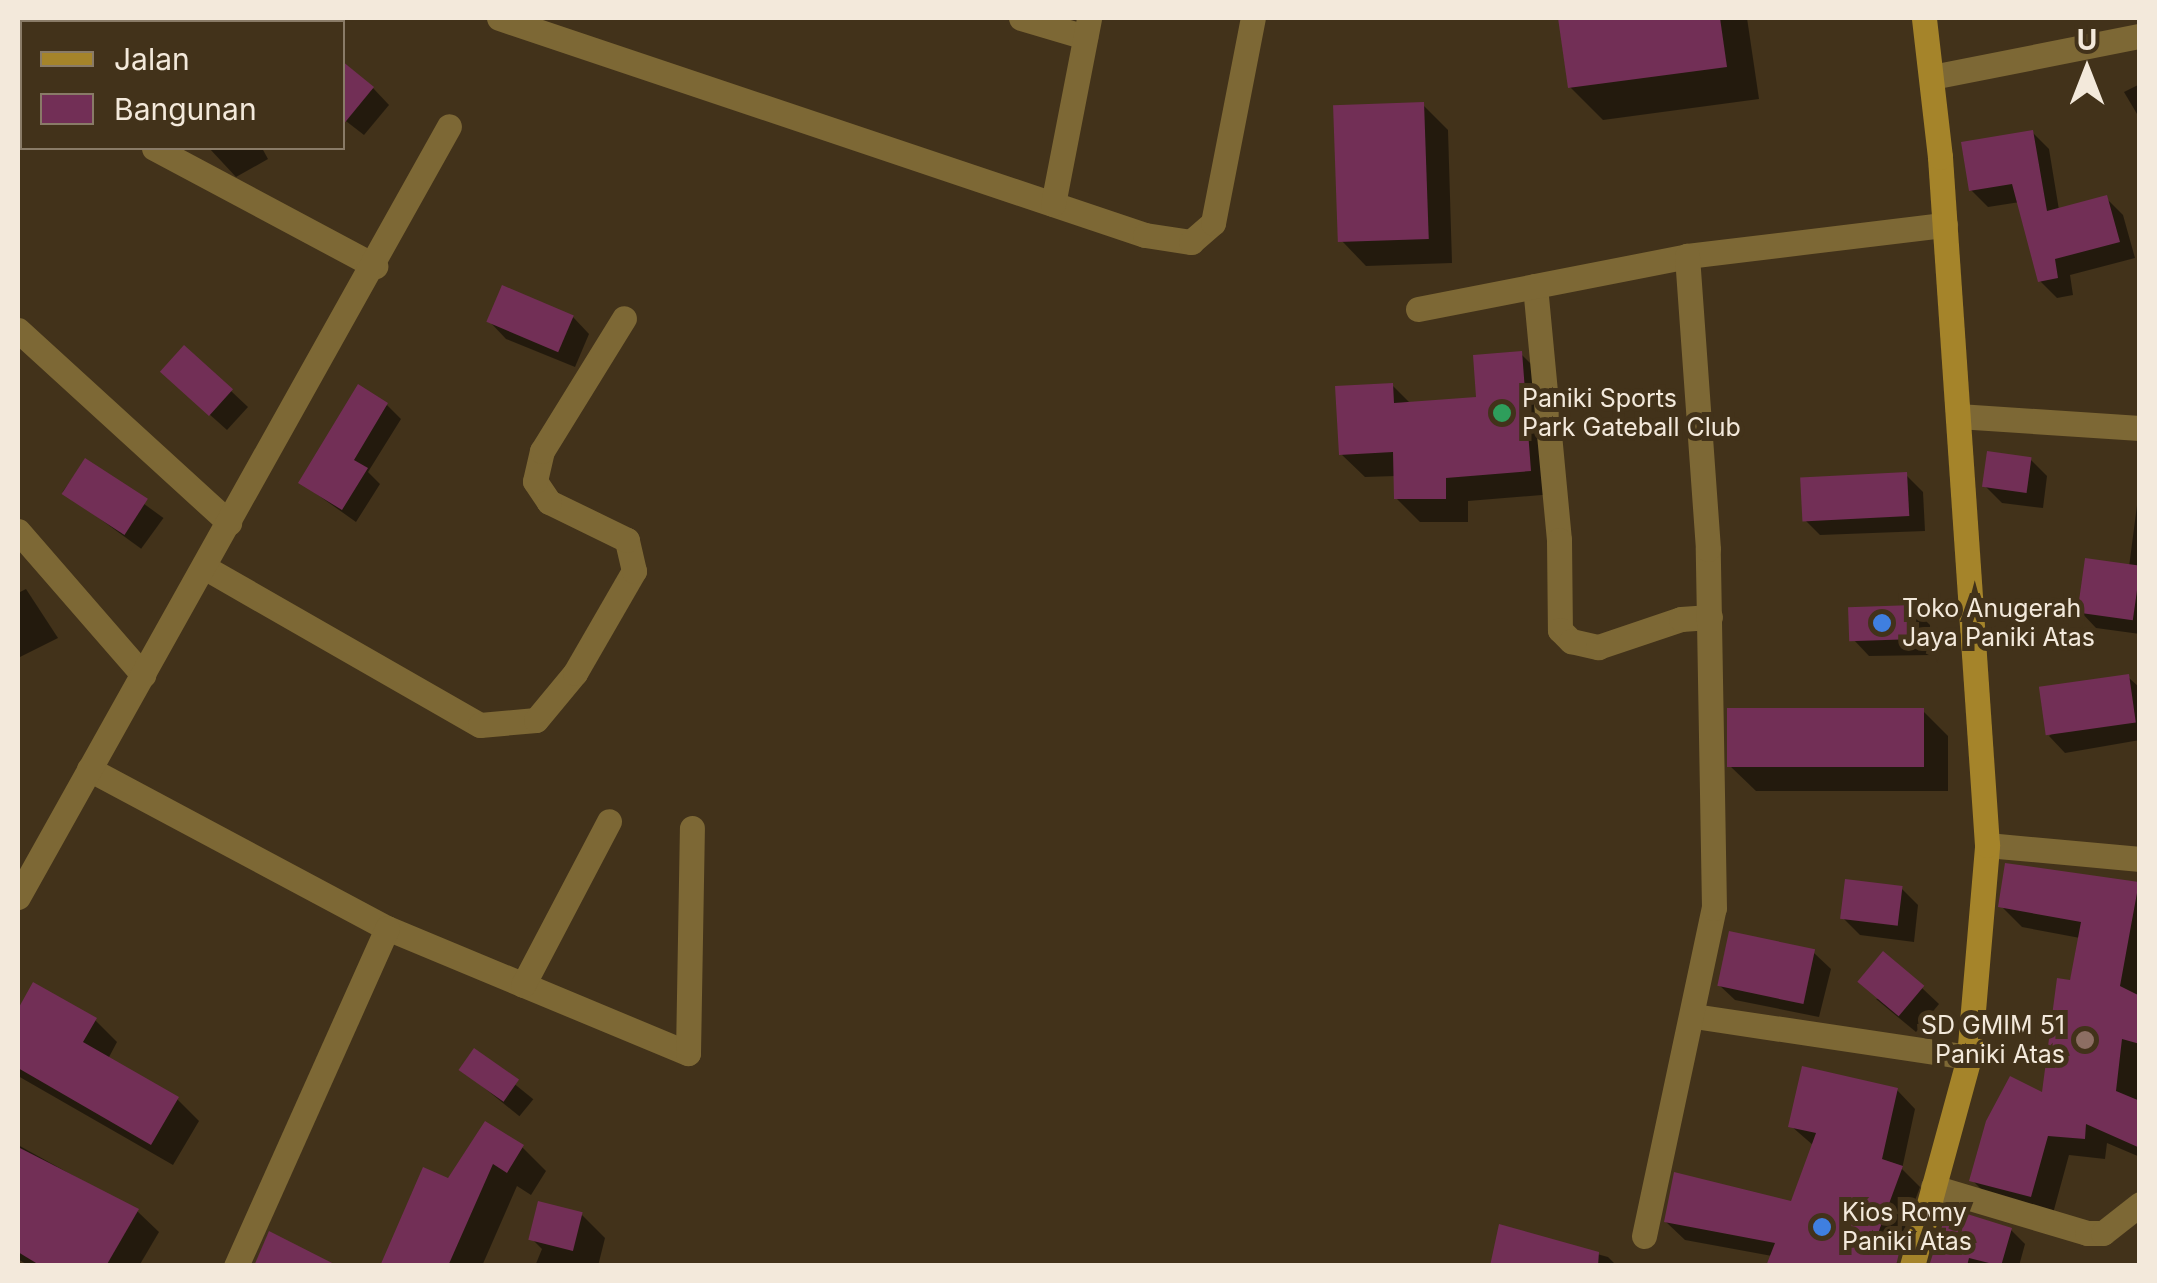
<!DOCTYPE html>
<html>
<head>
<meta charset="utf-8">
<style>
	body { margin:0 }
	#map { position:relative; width:2157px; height:1283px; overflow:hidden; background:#42321a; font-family:Inter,sans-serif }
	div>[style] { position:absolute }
	.shadow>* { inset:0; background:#0007; transform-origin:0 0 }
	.building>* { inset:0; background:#722f56; transform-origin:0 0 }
	.street>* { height:25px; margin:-12.5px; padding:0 12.5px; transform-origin:12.5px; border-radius:12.5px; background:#7d6835 }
	.secondary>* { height:25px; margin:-12.5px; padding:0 12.5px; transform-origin:12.5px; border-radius:12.5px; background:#a5842a }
	.dots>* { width:28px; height:28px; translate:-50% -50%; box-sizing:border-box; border:5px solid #42321a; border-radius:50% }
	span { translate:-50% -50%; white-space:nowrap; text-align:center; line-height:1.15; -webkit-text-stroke:10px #42321a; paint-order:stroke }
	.poi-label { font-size:25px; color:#f3e9db }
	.left { translate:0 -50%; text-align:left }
	.right { translate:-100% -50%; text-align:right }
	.frame { position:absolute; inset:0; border:20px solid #f3e9db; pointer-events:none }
	.legend { position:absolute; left:20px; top:20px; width:325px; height:130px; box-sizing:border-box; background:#42321a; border:2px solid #897b67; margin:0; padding:12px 18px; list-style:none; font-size:30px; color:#f3e9db }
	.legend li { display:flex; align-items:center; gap:20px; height:50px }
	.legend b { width:50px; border:2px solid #897b67 }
	.north { position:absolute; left:2037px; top:20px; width:100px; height:100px; -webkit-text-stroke:8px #42321a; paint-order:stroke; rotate:0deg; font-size:28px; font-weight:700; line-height:40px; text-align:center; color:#f3e9db }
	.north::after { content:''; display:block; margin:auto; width:35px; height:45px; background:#f3e9db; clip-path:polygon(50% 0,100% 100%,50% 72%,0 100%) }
</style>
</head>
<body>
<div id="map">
	<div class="shadow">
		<div style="left:135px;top:18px;width:53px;height:4px"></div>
		<div style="clip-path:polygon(1561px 18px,1747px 18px,1759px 99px,1603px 120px,1570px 87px)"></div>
		<div style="clip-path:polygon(2140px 84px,2140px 119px,2124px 92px)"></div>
		<div style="clip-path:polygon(373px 88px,389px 105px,364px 135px,342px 118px)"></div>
		<div style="clip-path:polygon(1423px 105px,1448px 130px,1452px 263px,1366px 266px,1341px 240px)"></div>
		<div style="clip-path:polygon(2033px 133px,2049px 149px,2059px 210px,2106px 198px,2123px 215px,2135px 258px,2070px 275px,2073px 295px,2057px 298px,2040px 281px,2020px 202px,1988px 207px,1971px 190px)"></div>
		<div style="clip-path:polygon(209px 148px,262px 148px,268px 159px,236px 177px)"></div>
		<div style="clip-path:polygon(573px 317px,589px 334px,575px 367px,506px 339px,490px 322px)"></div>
		<div style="clip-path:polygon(1521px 354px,1545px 378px,1554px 494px,1468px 501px,1468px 522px,1420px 522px,1396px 498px,1396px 476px,1365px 477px,1341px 454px,1392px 385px,1411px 404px,1479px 399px)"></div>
		<div style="clip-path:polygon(180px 388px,231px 391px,248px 407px,227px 430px)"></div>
		<div style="clip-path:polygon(387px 405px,401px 419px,368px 472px,380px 484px,356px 522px,301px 483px)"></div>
		<div style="clip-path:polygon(2031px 460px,2047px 476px,2043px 508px,2002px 503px,1985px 486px)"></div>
		<div style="left:85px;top:461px;width:97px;height:38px;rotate:36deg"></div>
		<div style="clip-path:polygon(1906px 475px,1923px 492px,1925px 531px,1820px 535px,1803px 518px)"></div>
		<div style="clip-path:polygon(2140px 482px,2140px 634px,2096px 628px,2080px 611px,2129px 567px)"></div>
		<div style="clip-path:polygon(26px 589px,58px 638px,18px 658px,18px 593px)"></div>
		<div style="clip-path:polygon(1913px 608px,1930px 625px,1931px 655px,1869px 656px,1853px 639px)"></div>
		<div style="clip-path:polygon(2128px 677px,2140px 688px,2140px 740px,2065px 753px,2049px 736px)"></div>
		<div style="clip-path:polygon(1923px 711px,1948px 736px,1948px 791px,1756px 791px,1730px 766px)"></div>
		<div style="clip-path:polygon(2140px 886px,2140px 1157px,2107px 1143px,2105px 1159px,2069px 1155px,2052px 1217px,1993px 1201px,1972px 1180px,2044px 1096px,2080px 938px,2022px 927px,2001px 906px)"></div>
		<div style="clip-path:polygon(1901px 888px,1918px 905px,1914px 942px,1860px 935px,1843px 918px)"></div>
		<div style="clip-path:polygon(1814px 953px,1831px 969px,1819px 1017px,1735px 1000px,1718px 984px)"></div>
		<div style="clip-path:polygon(34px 986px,95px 1020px,117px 1042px,108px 1059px,177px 1099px,199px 1121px,173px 1165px,18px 1076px,18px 1014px)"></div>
		<div style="clip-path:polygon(1922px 988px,1939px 1004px,1916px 1032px,1876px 999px)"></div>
		<div style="left:475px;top:1052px;width:75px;height:22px;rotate:39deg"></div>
		<div style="clip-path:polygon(1897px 1090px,1915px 1109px,1902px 1169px,1920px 1187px,1895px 1254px,1898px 1266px,1768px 1266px,1772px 1256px,1685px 1240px,1666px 1222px,1793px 1204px,1814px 1146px,1791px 1126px)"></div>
		<div style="clip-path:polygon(18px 1145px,137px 1211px,159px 1232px,139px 1266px,29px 1266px,18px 1259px)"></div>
		<div style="clip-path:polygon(522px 1147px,546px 1171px,531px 1195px,517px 1186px,482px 1266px,383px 1266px,449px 1181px)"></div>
		<div style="clip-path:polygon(582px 1215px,605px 1238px,598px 1266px,535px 1266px,542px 1249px,532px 1239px)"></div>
		<div style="clip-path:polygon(1501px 1228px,1608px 1257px,1617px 1266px,1492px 1266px)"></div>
		<div style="clip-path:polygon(2011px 1230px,2025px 1244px,2019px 1266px,1934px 1266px)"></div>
	</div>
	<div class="building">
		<div style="clip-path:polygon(1558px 18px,1720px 18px,1727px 67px,1568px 88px)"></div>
		<div style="clip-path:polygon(342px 61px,374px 87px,342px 126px)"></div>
		<div style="left:1424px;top:102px;width:137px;height:91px;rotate:88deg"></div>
		<div style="clip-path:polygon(2033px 130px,2047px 211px,2107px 195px,2120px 242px,2055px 259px,2058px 278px,2038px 282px,2012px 184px,1969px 191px,1961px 142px)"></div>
		<div style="left:502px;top:285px;width:78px;height:40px;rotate:23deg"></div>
		<div style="left:184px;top:345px;width:66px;height:36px;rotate:42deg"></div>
		<div style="clip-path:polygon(1522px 351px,1531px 471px,1446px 478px,1446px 499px,1394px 499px,1393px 452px,1339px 455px,1335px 386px,1393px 383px,1394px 403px,1476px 397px,1473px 355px)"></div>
		<div style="clip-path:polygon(358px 384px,388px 403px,354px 460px,368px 468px,342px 510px,298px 483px)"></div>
		<div style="left:1987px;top:451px;width:45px;height:36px;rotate:8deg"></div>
		<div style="left:85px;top:458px;width:75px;height:43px;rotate:33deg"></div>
		<div style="left:1907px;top:472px;width:44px;height:107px;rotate:87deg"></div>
		<div style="left:2085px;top:558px;width:56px;height:55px;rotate:8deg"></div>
		<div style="left:1914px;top:605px;width:34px;height:66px;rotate:88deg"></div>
		<div style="left:2129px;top:674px;width:49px;height:91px;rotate:82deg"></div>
		<div style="left:1727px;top:708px;width:197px;height:59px"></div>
		<div style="clip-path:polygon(2005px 863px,2139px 882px,2120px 986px,2140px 996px,2140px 1044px,2122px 1039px,2116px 1091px,2140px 1101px,2140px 1148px,2086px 1124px,2085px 1139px,2048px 1136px,2031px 1197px,1969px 1181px,1986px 1121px,2010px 1076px,2042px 1092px,2057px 978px,2070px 980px,2081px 922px,1998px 907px)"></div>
		<div style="left:1845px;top:879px;width:58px;height:40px;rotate:7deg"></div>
		<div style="left:1729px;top:931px;width:88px;height:56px;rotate:12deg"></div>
		<div style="left:1883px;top:951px;width:54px;height:40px;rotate:40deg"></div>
		<div style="clip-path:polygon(33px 982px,97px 1018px,83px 1042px,179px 1097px,151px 1145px,18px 1068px,18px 1009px)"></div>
		<div style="left:474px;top:1048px;width:55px;height:27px;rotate:35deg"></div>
		<div style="clip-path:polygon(1802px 1066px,1898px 1088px,1882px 1159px,1903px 1166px,1877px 1236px,1901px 1244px,1896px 1266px,1766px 1266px,1775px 1243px,1664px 1222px,1674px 1172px,1791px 1201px,1816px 1133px,1788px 1127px)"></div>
		<div style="clip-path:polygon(485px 1121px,524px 1145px,507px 1173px,493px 1164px,448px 1266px,380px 1266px,423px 1167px,448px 1178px)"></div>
		<div style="clip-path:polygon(18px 1147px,139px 1209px,106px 1266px,41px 1266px,18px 1252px)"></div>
		<div style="left:538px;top:1201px;width:46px;height:40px;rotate:14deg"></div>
		<div style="clip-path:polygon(1948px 1208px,2012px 1228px,2001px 1266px,1969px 1258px,1967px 1266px,1929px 1266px)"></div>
		<div style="clip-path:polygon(1499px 1224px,1599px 1252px,1598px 1266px,1490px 1266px)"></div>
		<div style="clip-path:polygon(269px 1231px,338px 1266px,254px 1266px)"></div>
	</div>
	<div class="street">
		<div style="left:499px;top:18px;width:681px;rotate:18.57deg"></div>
		<div style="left:1145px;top:235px;width:47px;rotate:8.7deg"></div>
		<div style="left:1191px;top:242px;width:29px;rotate:-41deg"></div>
		<div style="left:1213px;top:223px;width:209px;rotate:-79deg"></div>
		<div style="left:1021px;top:18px;width:67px;rotate:16.5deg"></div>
		<div style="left:18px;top:71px;width:5px;rotate:37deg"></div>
		<div style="left:1932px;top:77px;width:212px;rotate:-11.2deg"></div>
		<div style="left:154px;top:148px;width:251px;rotate:28.1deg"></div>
		<div style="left:1053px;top:204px;width:189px;rotate:-79deg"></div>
		<div style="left:1535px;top:286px;width:255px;rotate:84.6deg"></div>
		<div style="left:1559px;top:540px;width:90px;rotate:89.4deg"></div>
		<div style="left:1560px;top:630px;width:16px;rotate:45deg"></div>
		<div style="left:1571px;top:641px;width:28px;rotate:13deg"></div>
		<div style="left:1598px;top:647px;width:88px;rotate:-18.6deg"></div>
		<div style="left:1681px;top:619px;width:29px;rotate:-4deg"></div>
		<div style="left:1418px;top:309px;width:274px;rotate:-11.1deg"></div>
		<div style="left:1687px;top:256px;width:260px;rotate:-6.9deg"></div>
		<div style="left:18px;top:330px;width:286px;rotate:42.4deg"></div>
		<div style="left:1958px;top:416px;width:182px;rotate:3.8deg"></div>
		<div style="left:18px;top:531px;width:191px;rotate:49deg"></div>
		<div style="left:204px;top:567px;width:318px;rotate:29.8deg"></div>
		<div style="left:480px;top:725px;width:56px;rotate:-5.1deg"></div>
		<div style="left:536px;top:720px;width:61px;rotate:-50.3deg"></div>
		<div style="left:575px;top:673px;width:118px;rotate:-60deg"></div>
		<div style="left:634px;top:571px;width:32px;rotate:-103deg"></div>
		<div style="left:627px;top:540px;width:87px;rotate:-154deg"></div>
		<div style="left:549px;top:502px;width:25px;rotate:-124deg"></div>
		<div style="left:535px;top:481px;width:31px;rotate:-77deg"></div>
		<div style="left:542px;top:451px;width:156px;rotate:-58.3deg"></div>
		<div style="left:89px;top:769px;width:338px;rotate:28.1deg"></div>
		<div style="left:387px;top:928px;width:326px;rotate:22.6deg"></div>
		<div style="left:688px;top:1053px;width:225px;rotate:-89deg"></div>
		<div style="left:1987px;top:845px;width:154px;rotate:5.2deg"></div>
		<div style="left:18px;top:897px;width:883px;rotate:-60.79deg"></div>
		<div style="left:523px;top:985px;width:185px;rotate:-62.3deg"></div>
		<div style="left:1694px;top:1016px;width:278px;rotate:8.5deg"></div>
		<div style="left:1933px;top:1187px;width:161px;rotate:16.6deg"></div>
		<div style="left:2087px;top:1233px;width:16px"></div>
		<div style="left:2103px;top:1233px;width:47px;rotate:-38.1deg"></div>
		<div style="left:1644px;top:1236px;width:335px;rotate:-78deg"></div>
		<div style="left:1714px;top:908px;width:359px;rotate:-91deg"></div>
		<div style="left:1708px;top:549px;width:294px;rotate:-94.1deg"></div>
		<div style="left:236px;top:1266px;width:370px;rotate:-65.9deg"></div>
	</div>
	<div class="secondary">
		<div style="left:1912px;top:1266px;width:217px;rotate:-74.7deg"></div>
		<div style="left:1969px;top:1057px;width:213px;rotate:-85.1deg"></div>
		<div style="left:1987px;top:845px;width:690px;rotate:-93.91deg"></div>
		<div style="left:1940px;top:157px;width:140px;rotate:-96.6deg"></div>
	</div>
	<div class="dots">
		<div style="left:1502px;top:413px;background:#2e9e5b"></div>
		<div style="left:1882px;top:623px;background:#3f7fe0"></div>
		<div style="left:2085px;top:1040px;background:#8d6e63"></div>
		<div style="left:1822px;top:1227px;background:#3f7fe0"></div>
	</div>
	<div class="poi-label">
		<span class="left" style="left:1522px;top:413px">Paniki Sports<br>Park Gateball Club</span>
		<span class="left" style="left:1902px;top:623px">Toko Anugerah<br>Jaya Paniki Atas</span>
		<span class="right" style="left:2065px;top:1040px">SD GMIM 51<br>Paniki Atas</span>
		<span class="left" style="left:1842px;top:1227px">Kios Romy<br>Paniki Atas</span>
	</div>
	<div class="frame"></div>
	<ul class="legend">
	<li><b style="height:12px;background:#a5842a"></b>Jalan</li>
	<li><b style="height:28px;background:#722f56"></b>Bangunan</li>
	</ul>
	<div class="north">U</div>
</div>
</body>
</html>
